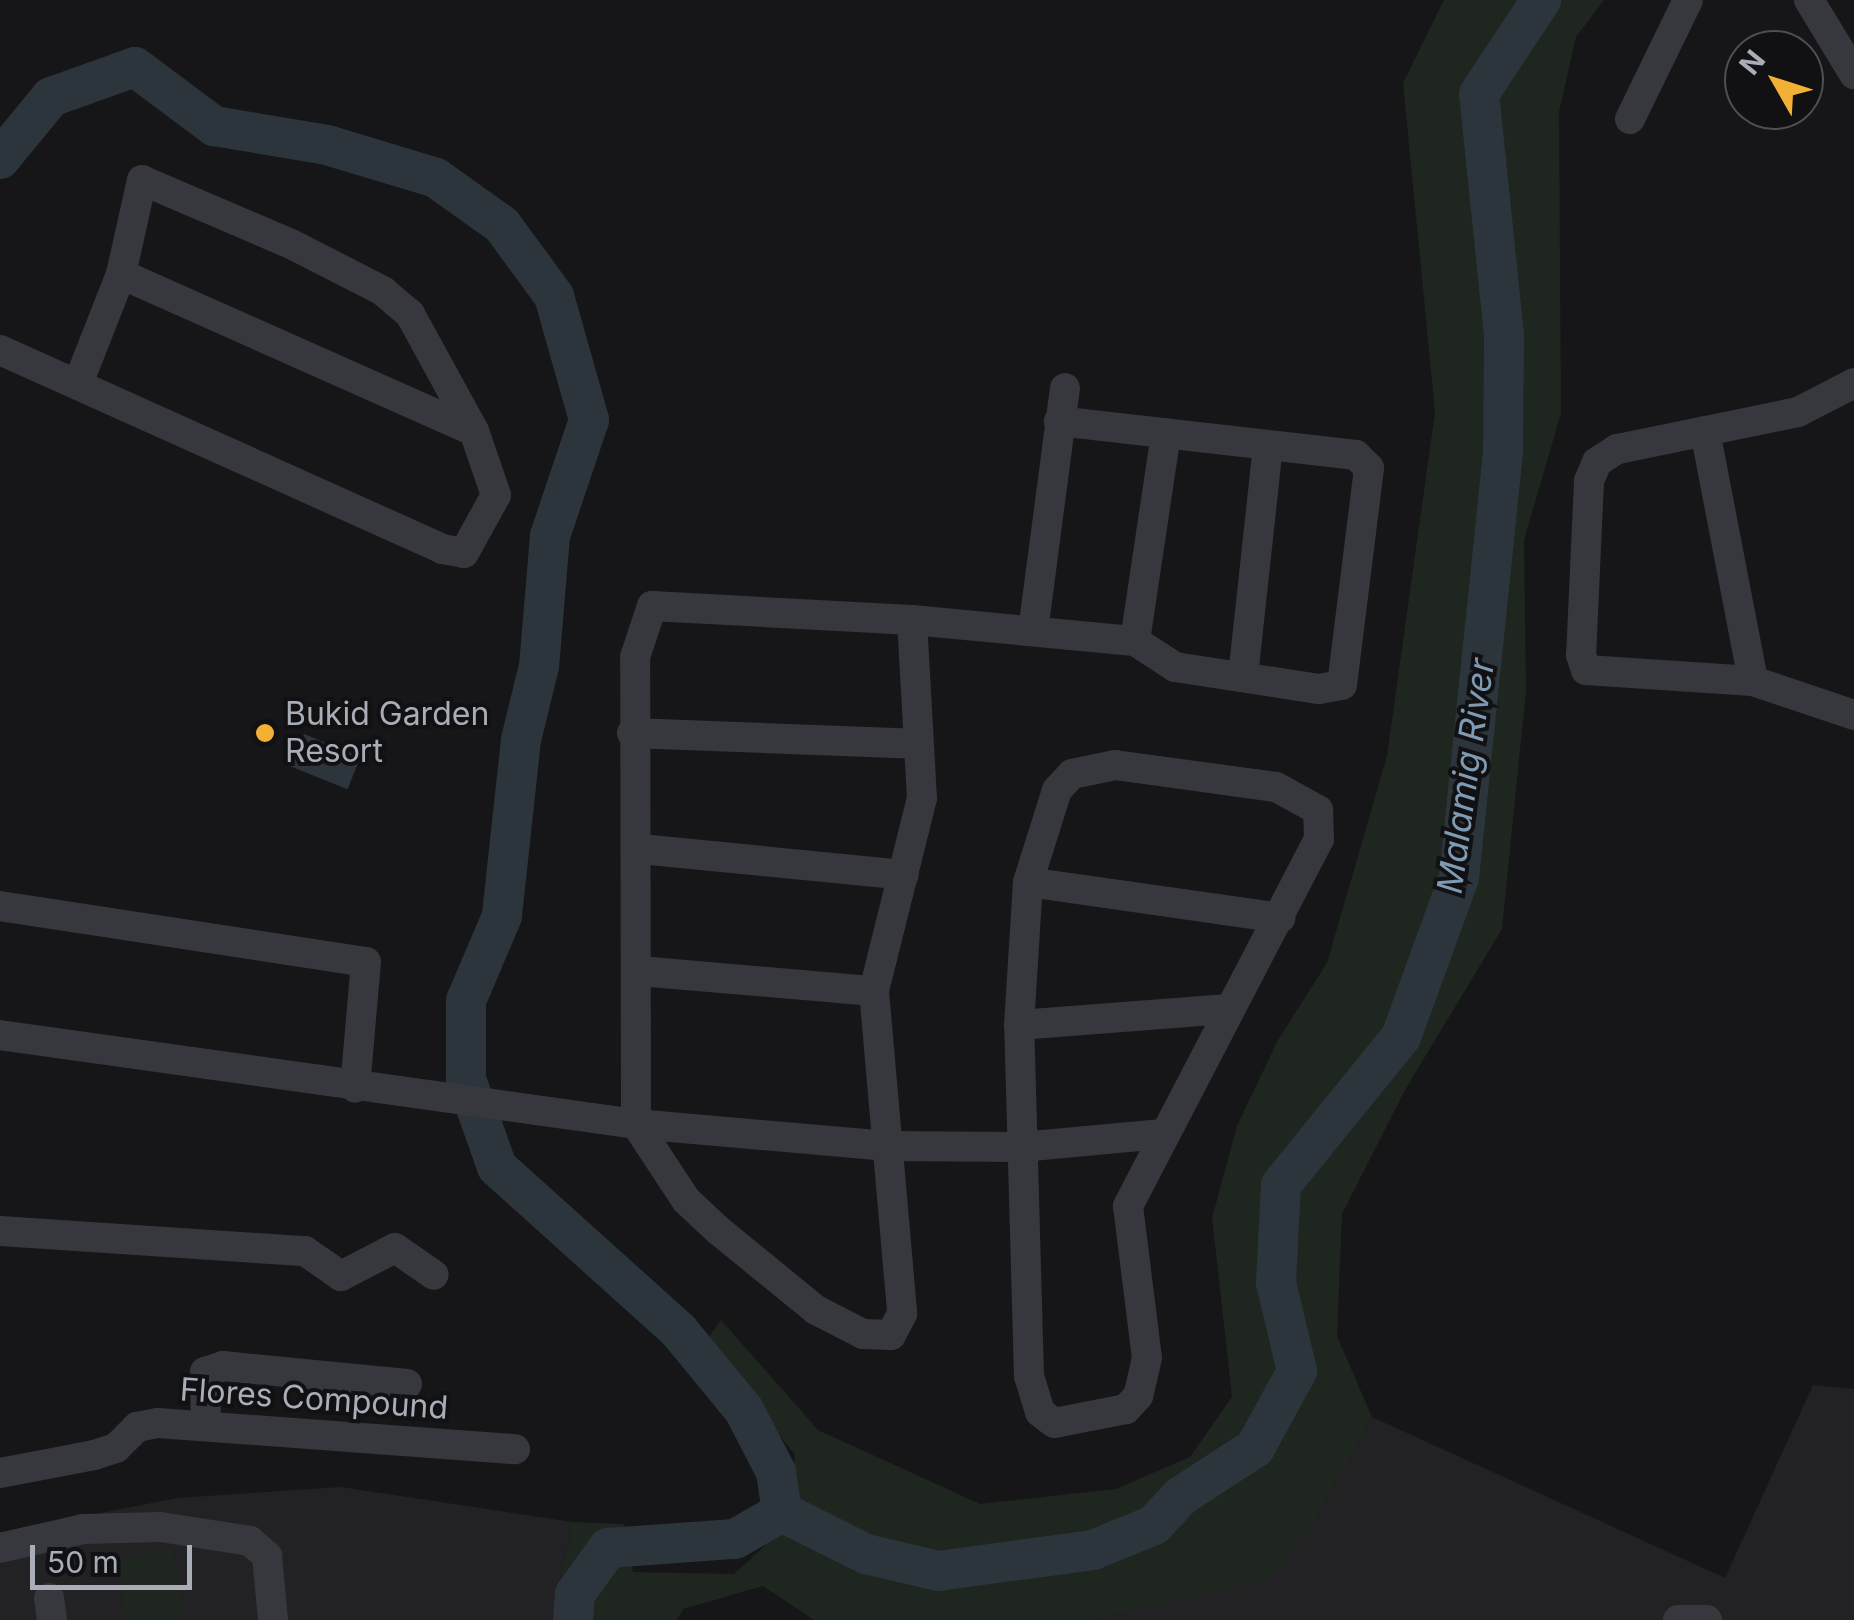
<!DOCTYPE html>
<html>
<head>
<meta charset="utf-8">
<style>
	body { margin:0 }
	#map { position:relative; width:1854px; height:1620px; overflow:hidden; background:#161618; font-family:Inter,sans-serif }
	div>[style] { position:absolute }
	.built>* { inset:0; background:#222225 }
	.green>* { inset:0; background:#1e261f }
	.water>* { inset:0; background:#2c353c; transform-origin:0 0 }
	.river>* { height:40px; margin:-20px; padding:0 20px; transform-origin:20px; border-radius:20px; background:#2c353c }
	.minor>* { height:30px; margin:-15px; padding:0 15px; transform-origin:15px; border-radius:15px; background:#37383d }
	.dots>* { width:28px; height:28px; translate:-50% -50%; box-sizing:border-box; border:5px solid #111113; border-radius:50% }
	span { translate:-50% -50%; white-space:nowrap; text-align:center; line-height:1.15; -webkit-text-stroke:8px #111113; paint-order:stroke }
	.poi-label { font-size:32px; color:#a8adb8 }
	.left { translate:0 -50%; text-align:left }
	.street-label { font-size:32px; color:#a8adb8 }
	.water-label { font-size:35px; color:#7f9bb3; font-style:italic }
	.north { position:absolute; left:1724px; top:30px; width:100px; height:100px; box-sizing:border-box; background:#111113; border:2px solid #4d4f55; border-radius:50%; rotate:309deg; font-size:28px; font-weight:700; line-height:40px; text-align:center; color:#a8adb8 }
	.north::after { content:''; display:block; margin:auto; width:35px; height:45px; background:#f2b134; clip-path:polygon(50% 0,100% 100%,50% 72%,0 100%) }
	.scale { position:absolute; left:30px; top:1545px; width:162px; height:45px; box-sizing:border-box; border:5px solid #a8adb8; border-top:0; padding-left:12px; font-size:30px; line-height:35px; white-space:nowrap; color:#a8adb8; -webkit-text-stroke:8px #111113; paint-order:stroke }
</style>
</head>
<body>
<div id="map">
	<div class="built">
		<div style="clip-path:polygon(1813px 1385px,1854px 1389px,1854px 1620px,1092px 1620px,1266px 1579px,1309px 1531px,1372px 1417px,1725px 1578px)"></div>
		<div style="clip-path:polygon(341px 1487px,572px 1522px,552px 1620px,0 1620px,0 1533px,177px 1498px)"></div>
	</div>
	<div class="green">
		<div style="clip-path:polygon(1444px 0,1604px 0,1576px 37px,1559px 112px,1561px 413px,1524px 540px,1526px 691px,1502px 929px,1405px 1090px,1342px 1214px,1337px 1336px,1372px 1417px,1309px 1531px,1266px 1580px,1092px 1620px,814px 1620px,763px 1586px,683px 1609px,677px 1620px,552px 1620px,572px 1522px,624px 1524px,633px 1572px,734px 1574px,784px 1528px,795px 1455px,706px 1341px,721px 1320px,818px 1430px,980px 1504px,1116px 1489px,1190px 1457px,1232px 1397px,1212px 1218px,1237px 1126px,1278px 1040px,1327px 963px,1387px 756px,1435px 412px,1403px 83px)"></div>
		<div style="clip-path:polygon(173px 1550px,185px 1620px,126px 1620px,116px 1560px)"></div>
	</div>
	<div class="water">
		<div style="left:304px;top:734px;width:61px;height:35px;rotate:22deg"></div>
	</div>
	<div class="river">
		<div style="left:0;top:159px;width:80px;rotate:-50.6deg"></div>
		<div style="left:51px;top:97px;width:89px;rotate:-19.7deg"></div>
		<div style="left:135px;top:67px;width:99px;rotate:36.8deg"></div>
		<div style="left:214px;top:126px;width:115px;rotate:9.5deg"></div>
		<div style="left:327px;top:145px;width:114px;rotate:16.8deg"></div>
		<div style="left:436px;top:178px;width:81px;rotate:35.5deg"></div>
		<div style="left:502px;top:225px;width:88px;rotate:53.8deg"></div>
		<div style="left:554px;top:296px;width:129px;rotate:74.2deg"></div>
		<div style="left:589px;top:420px;width:122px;rotate:108.6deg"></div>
		<div style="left:550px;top:536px;width:130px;rotate:94.8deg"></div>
		<div style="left:539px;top:666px;width:76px;rotate:103.7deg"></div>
		<div style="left:521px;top:740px;width:177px;rotate:96.2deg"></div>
		<div style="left:502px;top:916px;width:92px;rotate:113deg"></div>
		<div style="left:466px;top:1001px;width:78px;rotate:90deg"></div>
		<div style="left:466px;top:1079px;width:93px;rotate:70.6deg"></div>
		<div style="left:497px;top:1167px;width:245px;rotate:42deg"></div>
		<div style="left:679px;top:1331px;width:102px;rotate:50.6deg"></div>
		<div style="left:744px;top:1410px;width:70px;rotate:62.7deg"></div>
		<div style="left:776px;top:1472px;width:40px;rotate:81.5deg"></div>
		<div style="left:782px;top:1512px;width:94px;rotate:26.6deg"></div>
		<div style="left:866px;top:1554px;width:74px;rotate:13.3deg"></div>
		<div style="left:938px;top:1571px;width:156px;rotate:-7.7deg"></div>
		<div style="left:1093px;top:1550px;width:66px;rotate:-22.3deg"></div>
		<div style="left:1154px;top:1525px;width:40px;rotate:-47deg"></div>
		<div style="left:1181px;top:1496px;width:88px;rotate:-33deg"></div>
		<div style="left:1255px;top:1448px;width:88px;rotate:-61.4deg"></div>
		<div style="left:1297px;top:1371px;width:90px;rotate:-103.4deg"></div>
		<div style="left:1276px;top:1283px;width:98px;rotate:-87.1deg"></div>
		<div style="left:1281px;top:1185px;width:191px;rotate:-51deg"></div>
		<div style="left:1401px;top:1037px;width:169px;rotate:-70deg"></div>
		<div style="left:1459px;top:878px;width:427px;rotate:-84.1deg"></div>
		<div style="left:1503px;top:453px;width:118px;rotate:-89.5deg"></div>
		<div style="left:1504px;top:335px;width:242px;rotate:-95.9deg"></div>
		<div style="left:1479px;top:94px;width:113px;rotate:-56.6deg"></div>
		<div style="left:573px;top:1620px;width:26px;rotate:-86deg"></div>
		<div style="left:575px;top:1594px;width:57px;rotate:-54.3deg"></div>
		<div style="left:608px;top:1548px;width:127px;rotate:-4.1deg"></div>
		<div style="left:735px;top:1539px;width:54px;rotate:-29.9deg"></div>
	</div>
	<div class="minor">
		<div style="left:1809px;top:0;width:87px;rotate:58.7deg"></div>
		<div style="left:1630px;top:119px;width:132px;rotate:-64deg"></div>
		<div style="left:121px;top:274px;width:386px;rotate:24deg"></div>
		<div style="left:0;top:350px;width:485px;rotate:24.2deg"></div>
		<div style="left:442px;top:549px;width:22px;rotate:10deg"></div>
		<div style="left:464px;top:553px;width:66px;rotate:-61.1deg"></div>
		<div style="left:496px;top:495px;width:68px;rotate:-109deg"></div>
		<div style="left:474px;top:431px;width:133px;rotate:-118.7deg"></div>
		<div style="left:410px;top:314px;width:35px;rotate:-140deg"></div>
		<div style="left:383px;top:291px;width:103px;rotate:-152.9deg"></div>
		<div style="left:291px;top:244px;width:162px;rotate:-156.8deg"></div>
		<div style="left:142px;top:180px;width:96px;rotate:102.6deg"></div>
		<div style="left:121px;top:274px;width:115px;rotate:111.4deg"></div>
		<div style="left:1854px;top:383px;width:63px;rotate:152.6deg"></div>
		<div style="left:1798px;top:412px;width:185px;rotate:168.4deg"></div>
		<div style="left:1617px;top:449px;width:24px;rotate:147deg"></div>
		<div style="left:1597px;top:462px;width:21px;rotate:113deg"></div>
		<div style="left:1589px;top:481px;width:174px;rotate:92.6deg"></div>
		<div style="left:1581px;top:655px;width:16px;rotate:72deg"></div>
		<div style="left:1586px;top:670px;width:167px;rotate:3.8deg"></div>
		<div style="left:1753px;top:681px;width:107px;rotate:18.6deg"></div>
		<div style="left:1705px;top:431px;width:255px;rotate:79.1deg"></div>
		<div style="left:912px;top:620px;width:178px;rotate:86.8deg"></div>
		<div style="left:922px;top:798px;width:199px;rotate:104deg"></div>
		<div style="left:874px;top:991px;width:324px;rotate:85deg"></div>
		<div style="left:902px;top:1314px;width:24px;rotate:118deg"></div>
		<div style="left:891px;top:1335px;width:28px;rotate:-178deg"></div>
		<div style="left:863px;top:1334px;width:53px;rotate:-152.9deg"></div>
		<div style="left:816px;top:1310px;width:125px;rotate:-140.8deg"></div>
		<div style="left:719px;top:1231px;width:45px;rotate:-136.8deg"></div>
		<div style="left:686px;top:1200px;width:91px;rotate:-123.3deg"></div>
		<div style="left:636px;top:1124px;width:467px;rotate:-90.1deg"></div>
		<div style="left:635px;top:657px;width:54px;rotate:-71.6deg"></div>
		<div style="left:652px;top:606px;width:260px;rotate:3.1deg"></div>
		<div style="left:912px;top:620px;width:224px;rotate:5.4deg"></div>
		<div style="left:1135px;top:641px;width:48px;rotate:33deg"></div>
		<div style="left:1175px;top:667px;width:146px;rotate:8.7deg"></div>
		<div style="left:1319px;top:689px;width:23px;rotate:-10deg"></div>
		<div style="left:1342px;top:685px;width:219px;rotate:-82.9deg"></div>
		<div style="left:1369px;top:468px;width:18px;rotate:-135deg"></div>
		<div style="left:1356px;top:455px;width:299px;rotate:-173.5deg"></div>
		<div style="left:1033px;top:631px;width:245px;rotate:-82.5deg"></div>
		<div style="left:1135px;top:641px;width:210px;rotate:-81.5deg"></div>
		<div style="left:1243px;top:676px;width:232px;rotate:-83.8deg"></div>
		<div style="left:632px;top:733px;width:283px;rotate:2.2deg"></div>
		<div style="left:1115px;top:765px;width:162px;rotate:7.8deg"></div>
		<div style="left:1276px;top:787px;width:48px;rotate:28.7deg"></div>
		<div style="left:1318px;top:810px;width:29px;rotate:88deg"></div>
		<div style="left:1319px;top:839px;width:414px;rotate:117.5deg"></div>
		<div style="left:1128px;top:1206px;width:153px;rotate:82.9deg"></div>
		<div style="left:1147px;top:1358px;width:39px;rotate:103deg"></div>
		<div style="left:1138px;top:1396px;width:18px;rotate:133deg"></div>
		<div style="left:1126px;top:1409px;width:73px;rotate:169deg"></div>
		<div style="left:1054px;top:1423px;width:18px;rotate:-142deg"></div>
		<div style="left:1040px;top:1412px;width:38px;rotate:-107deg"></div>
		<div style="left:1029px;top:1376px;width:351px;rotate:-91.6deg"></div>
		<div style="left:1019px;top:1025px;width:143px;rotate:-86.4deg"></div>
		<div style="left:1028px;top:882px;width:96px;rotate:-72.5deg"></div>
		<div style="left:1057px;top:790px;width:22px;rotate:-47deg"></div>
		<div style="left:1072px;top:774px;width:44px;rotate:-11.8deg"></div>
		<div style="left:640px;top:849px;width:265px;rotate:5.6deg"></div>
		<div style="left:1028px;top:882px;width:255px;rotate:8.1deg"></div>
		<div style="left:0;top:906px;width:370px;rotate:8.7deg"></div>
		<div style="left:366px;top:962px;width:126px;rotate:95deg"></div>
		<div style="left:639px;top:971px;width:236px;rotate:4.9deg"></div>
		<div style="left:1019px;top:1025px;width:207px;rotate:-4.4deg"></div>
		<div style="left:0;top:1035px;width:642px;rotate:7.97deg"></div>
		<div style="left:636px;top:1124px;width:250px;rotate:5deg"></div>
		<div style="left:885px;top:1146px;width:136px;rotate:0.4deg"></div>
		<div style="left:1021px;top:1147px;width:140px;rotate:-5.3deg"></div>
		<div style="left:0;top:1231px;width:306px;rotate:3.8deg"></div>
		<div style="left:305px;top:1251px;width:44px;rotate:34.8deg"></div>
		<div style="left:341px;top:1276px;width:61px;rotate:-27.4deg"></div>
		<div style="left:395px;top:1248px;width:47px;rotate:34.7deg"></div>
		<div style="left:206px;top:1426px;width:54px;rotate:-91.1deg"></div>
		<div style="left:205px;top:1372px;width:19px;rotate:-18deg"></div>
		<div style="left:223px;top:1366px;width:185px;rotate:5.6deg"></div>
		<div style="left:0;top:1473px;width:96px;rotate:-10.8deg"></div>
		<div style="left:94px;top:1455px;width:23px;rotate:-18deg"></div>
		<div style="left:116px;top:1448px;width:30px;rotate:-45deg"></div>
		<div style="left:137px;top:1427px;width:21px;rotate:-11deg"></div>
		<div style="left:158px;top:1423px;width:358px;rotate:4.2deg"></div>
		<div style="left:0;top:1548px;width:85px;rotate:-12.9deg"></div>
		<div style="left:83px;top:1529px;width:77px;rotate:-1.5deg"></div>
		<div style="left:160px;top:1527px;width:91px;rotate:8.8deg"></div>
		<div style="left:250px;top:1541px;width:23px;rotate:41deg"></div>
		<div style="left:267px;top:1556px;width:64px;rotate:84.6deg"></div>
		<div style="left:49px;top:1598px;width:22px;rotate:82deg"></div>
		<div style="left:1678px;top:1620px;width:29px"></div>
	</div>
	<div class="dots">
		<div style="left:265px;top:733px;background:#f2b134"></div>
	</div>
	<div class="poi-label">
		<span class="left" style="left:285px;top:733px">Bukid Garden<br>Resort</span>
	</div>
	<div class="street-label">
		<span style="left:314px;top:1399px;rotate:4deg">Flores Compound</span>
	</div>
	<div class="water-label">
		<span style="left:1465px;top:776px;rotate:-82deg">Malamig River</span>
	</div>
	<div class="north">N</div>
	<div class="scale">50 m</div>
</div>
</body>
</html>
